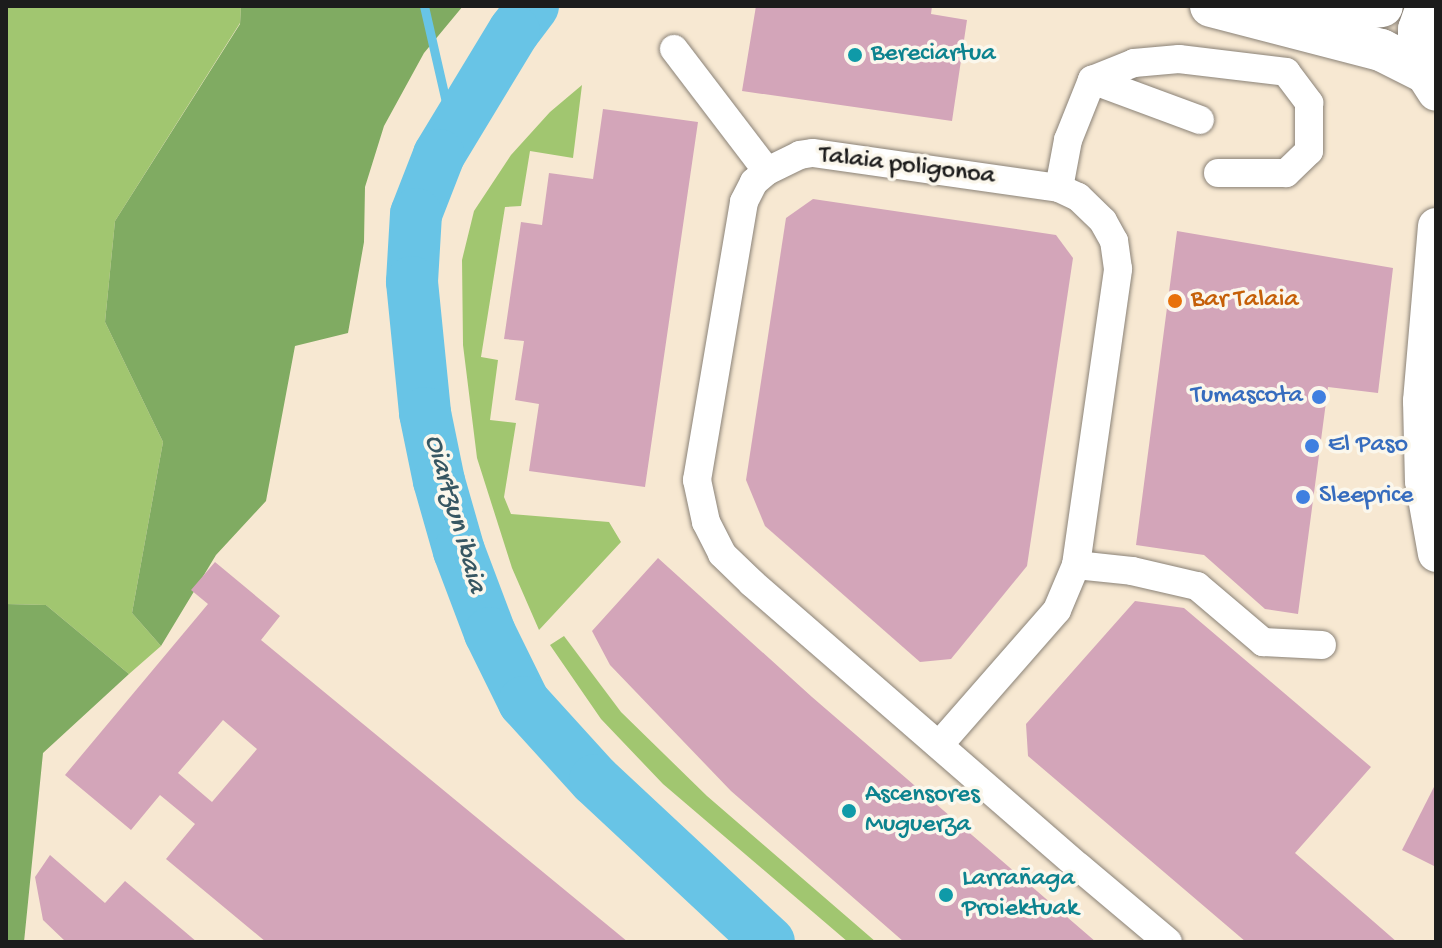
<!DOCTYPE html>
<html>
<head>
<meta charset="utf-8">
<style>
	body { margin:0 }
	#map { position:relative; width:1442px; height:948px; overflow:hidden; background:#f7e8d2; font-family:"Gochi Hand",sans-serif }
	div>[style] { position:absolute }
	.green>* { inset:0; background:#a1c670 }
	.forest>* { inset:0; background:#80ab62 }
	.stream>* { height:9px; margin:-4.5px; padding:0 4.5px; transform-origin:4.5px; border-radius:4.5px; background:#68c4e6 }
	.river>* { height:52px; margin:-26px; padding:0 26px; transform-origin:26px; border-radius:26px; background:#68c4e6 }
	.building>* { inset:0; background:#d3a5b9 }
	.roads { filter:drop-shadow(0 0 2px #8a8277) drop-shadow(0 0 2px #8a8277) }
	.minor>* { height:28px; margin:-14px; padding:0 14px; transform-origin:14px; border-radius:14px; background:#fff }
	.major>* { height:36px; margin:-18px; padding:0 18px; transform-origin:18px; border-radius:18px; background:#fff }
	.highway>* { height:42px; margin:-21px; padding:0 21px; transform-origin:21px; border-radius:21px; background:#fff }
	.dots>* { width:22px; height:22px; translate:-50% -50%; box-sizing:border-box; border:4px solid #fbf7ec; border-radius:50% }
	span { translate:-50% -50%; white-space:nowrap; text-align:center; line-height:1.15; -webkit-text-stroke:7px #fbf7ec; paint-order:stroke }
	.culture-label { font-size:26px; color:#0d838f }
	.left { translate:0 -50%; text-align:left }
	.street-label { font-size:26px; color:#1c1c1c }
	.food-label { font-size:26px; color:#c56008 }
	.shop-label { font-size:26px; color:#366cbe }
	.right { translate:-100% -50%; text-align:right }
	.water-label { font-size:28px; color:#375763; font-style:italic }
	.frame { position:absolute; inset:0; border:8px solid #1c1c1c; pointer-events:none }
</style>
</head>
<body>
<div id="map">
	<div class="green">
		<div style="clip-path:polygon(6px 6px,241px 6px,240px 23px,115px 221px,105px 322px,163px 442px,132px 613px,161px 646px,129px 674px,46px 605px,6px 604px)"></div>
		<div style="clip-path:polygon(582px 85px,573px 158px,530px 151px,521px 206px,505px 207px,481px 357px,498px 360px,490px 420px,516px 423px,504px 497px,511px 514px,609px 522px,621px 542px,539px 630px,512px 568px,477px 458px,463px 345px,462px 260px,474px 211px,511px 155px,550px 112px)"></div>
		<div style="clip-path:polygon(564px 636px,621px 712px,707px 796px,876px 942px,848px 942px,663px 784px,601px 719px,550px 645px)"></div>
	</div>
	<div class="forest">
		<div style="clip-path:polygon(241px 6px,463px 6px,424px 53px,384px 126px,365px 187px,364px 242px,348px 333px,295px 346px,266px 501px,216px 555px,161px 646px,132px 613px,163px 442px,105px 322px,115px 221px,240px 24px)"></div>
		<div style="clip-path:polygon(6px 604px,46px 605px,129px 674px,43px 753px,24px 942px,6px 942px)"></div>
	</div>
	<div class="stream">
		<div style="left:424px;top:6px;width:130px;rotate:77.1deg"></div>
	</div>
	<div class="river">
		<div style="left:533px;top:6px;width:31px;rotate:127deg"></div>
		<div style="left:514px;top:31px;width:145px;rotate:121.2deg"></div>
		<div style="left:439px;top:155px;width:63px;rotate:111.3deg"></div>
		<div style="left:416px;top:214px;width:68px;rotate:93.4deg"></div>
		<div style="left:412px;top:282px;width:132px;rotate:84.3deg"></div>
		<div style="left:425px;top:413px;width:69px;rotate:78.4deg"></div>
		<div style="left:439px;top:481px;width:73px;rotate:74.1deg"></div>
		<div style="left:459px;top:551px;width:88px;rotate:69.3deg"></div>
		<div style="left:490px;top:633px;width:77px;rotate:63.8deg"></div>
		<div style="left:524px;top:702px;width:105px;rotate:47.7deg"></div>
		<div style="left:595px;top:780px;width:238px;rotate:43deg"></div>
	</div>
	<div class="building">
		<div style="clip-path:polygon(756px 6px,932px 6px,931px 14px,967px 20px,952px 121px,742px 91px)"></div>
		<div style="clip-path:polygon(603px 109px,698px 122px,645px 487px,529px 471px,539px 404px,515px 400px,524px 341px,504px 339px,521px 222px,542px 225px,549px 173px,593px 179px)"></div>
		<div style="clip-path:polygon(813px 199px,1056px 235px,1073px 258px,1027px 566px,951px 659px,920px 662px,765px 526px,746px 480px,786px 218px)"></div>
		<div style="clip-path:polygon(1177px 231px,1393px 268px,1378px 393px,1328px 387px,1298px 614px,1265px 609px,1204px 555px,1136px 545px)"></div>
		<div style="clip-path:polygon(658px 558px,812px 697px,1096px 942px,904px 942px,731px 791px,610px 665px,592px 631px)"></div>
		<div style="clip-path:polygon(evenodd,215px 562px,280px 616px,261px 640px,628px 942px,266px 942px,166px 859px,195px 824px,160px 795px,131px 830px,65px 775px,208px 604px,191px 590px,215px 562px,223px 720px,257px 749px,212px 802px,178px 773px,223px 720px)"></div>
		<div style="clip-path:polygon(1135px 601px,1184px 608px,1371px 767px,1295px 853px,1397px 942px,1246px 942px,1028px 756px,1026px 724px)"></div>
		<div style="clip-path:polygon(1436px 783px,1436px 867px,1402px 850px)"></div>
		<div style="clip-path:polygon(50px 855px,105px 903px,125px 881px,197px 942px,66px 942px,43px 920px,35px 877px)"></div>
	</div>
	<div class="roads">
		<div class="minor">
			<div style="left:674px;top:49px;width:153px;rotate:52.7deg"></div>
			<div style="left:1092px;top:80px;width:115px;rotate:20.3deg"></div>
			<div style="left:1059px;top:188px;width:49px;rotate:-79.4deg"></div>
			<div style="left:1068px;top:140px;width:65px;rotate:-68.2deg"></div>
			<div style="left:1092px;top:80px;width:45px;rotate:-22deg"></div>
			<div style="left:1134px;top:63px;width:45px;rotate:-5.1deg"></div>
			<div style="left:1179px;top:59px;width:108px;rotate:6.9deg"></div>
			<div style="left:1286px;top:72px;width:39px;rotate:53deg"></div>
			<div style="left:1309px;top:103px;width:48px;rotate:90deg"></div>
			<div style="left:1309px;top:151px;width:32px;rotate:136deg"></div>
			<div style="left:1286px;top:173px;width:68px;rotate:180deg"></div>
			<div style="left:1076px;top:565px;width:56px;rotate:6.1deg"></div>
			<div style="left:1132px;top:571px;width:67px;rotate:13deg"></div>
			<div style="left:1197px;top:586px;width:87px;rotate:40.3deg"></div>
			<div style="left:1263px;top:642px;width:59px;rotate:2.9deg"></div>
			<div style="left:939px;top:745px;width:179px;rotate:-48.8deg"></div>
			<div style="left:1057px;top:610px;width:49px;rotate:-67.1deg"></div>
			<div style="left:1076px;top:565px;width:299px;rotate:-81.9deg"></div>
			<div style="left:1118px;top:269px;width:28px;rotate:-98deg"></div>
			<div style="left:1114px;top:241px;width:23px;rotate:-119deg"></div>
			<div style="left:1103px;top:221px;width:35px;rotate:-136deg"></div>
			<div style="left:1078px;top:197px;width:21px;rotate:-155deg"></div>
			<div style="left:1059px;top:188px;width:249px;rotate:-171.9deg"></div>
			<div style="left:812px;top:153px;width:12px;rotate:171deg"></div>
			<div style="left:800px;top:155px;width:37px;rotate:154deg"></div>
			<div style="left:767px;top:171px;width:17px;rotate:140deg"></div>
			<div style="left:754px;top:182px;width:22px;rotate:117deg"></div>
			<div style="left:744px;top:202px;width:282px;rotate:99.6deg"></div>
			<div style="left:697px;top:480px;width:43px;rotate:77.9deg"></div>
			<div style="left:706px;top:522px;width:36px;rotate:63deg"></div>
			<div style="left:722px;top:554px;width:42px;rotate:44deg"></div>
			<div style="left:752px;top:583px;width:433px;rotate:41deg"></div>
			<div style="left:1079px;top:867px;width:116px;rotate:40.1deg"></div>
		</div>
		<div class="major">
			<div style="left:1424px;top:6px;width:24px;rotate:109deg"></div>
			<div style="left:1416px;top:29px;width:21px;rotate:90deg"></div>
			<div style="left:1416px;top:50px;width:21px;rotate:76deg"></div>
			<div style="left:1421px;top:70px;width:27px;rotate:57deg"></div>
			<div style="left:1436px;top:226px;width:176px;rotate:94.9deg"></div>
			<div style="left:1421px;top:401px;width:80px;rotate:88.6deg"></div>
			<div style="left:1423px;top:481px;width:74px;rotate:79.9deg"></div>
		</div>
		<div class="highway">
			<div style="left:1211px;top:6px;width:176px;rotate:14.5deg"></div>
			<div style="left:1381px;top:50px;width:45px;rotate:26.6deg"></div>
			<div style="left:1302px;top:6px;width:38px;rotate:6deg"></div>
			<div style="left:1340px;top:10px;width:42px;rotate:-5.4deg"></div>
		</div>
	</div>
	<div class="dots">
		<div style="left:855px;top:55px;background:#0f9aa8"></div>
		<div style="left:1175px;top:301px;background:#e8710a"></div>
		<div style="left:1319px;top:397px;background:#3f7fe0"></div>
		<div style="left:1312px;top:446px;background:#3f7fe0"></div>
		<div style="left:1303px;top:497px;background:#3f7fe0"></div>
		<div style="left:849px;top:811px;background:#0f9aa8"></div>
		<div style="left:946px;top:895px;background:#0f9aa8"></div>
	</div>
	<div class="culture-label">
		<span class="left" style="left:871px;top:55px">Bereciartua</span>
		<span class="left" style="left:865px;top:811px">Ascensores<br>Muguerza</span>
		<span class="left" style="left:962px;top:895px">Larrañaga<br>Proiektuak</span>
	</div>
	<div class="street-label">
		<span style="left:907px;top:167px;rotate:7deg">Talaia poligonoa</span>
	</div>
	<div class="food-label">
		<span class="left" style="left:1191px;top:301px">Bar Talaia</span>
	</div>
	<div class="shop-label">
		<span class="right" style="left:1303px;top:397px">Tumascota</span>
		<span class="left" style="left:1328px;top:446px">El Paso</span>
		<span class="left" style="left:1319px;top:497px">Sleeprice</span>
	</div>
	<div class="water-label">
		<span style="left:454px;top:514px;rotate:74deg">Oiartzun ibaia</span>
	</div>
	<div class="frame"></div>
</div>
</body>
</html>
